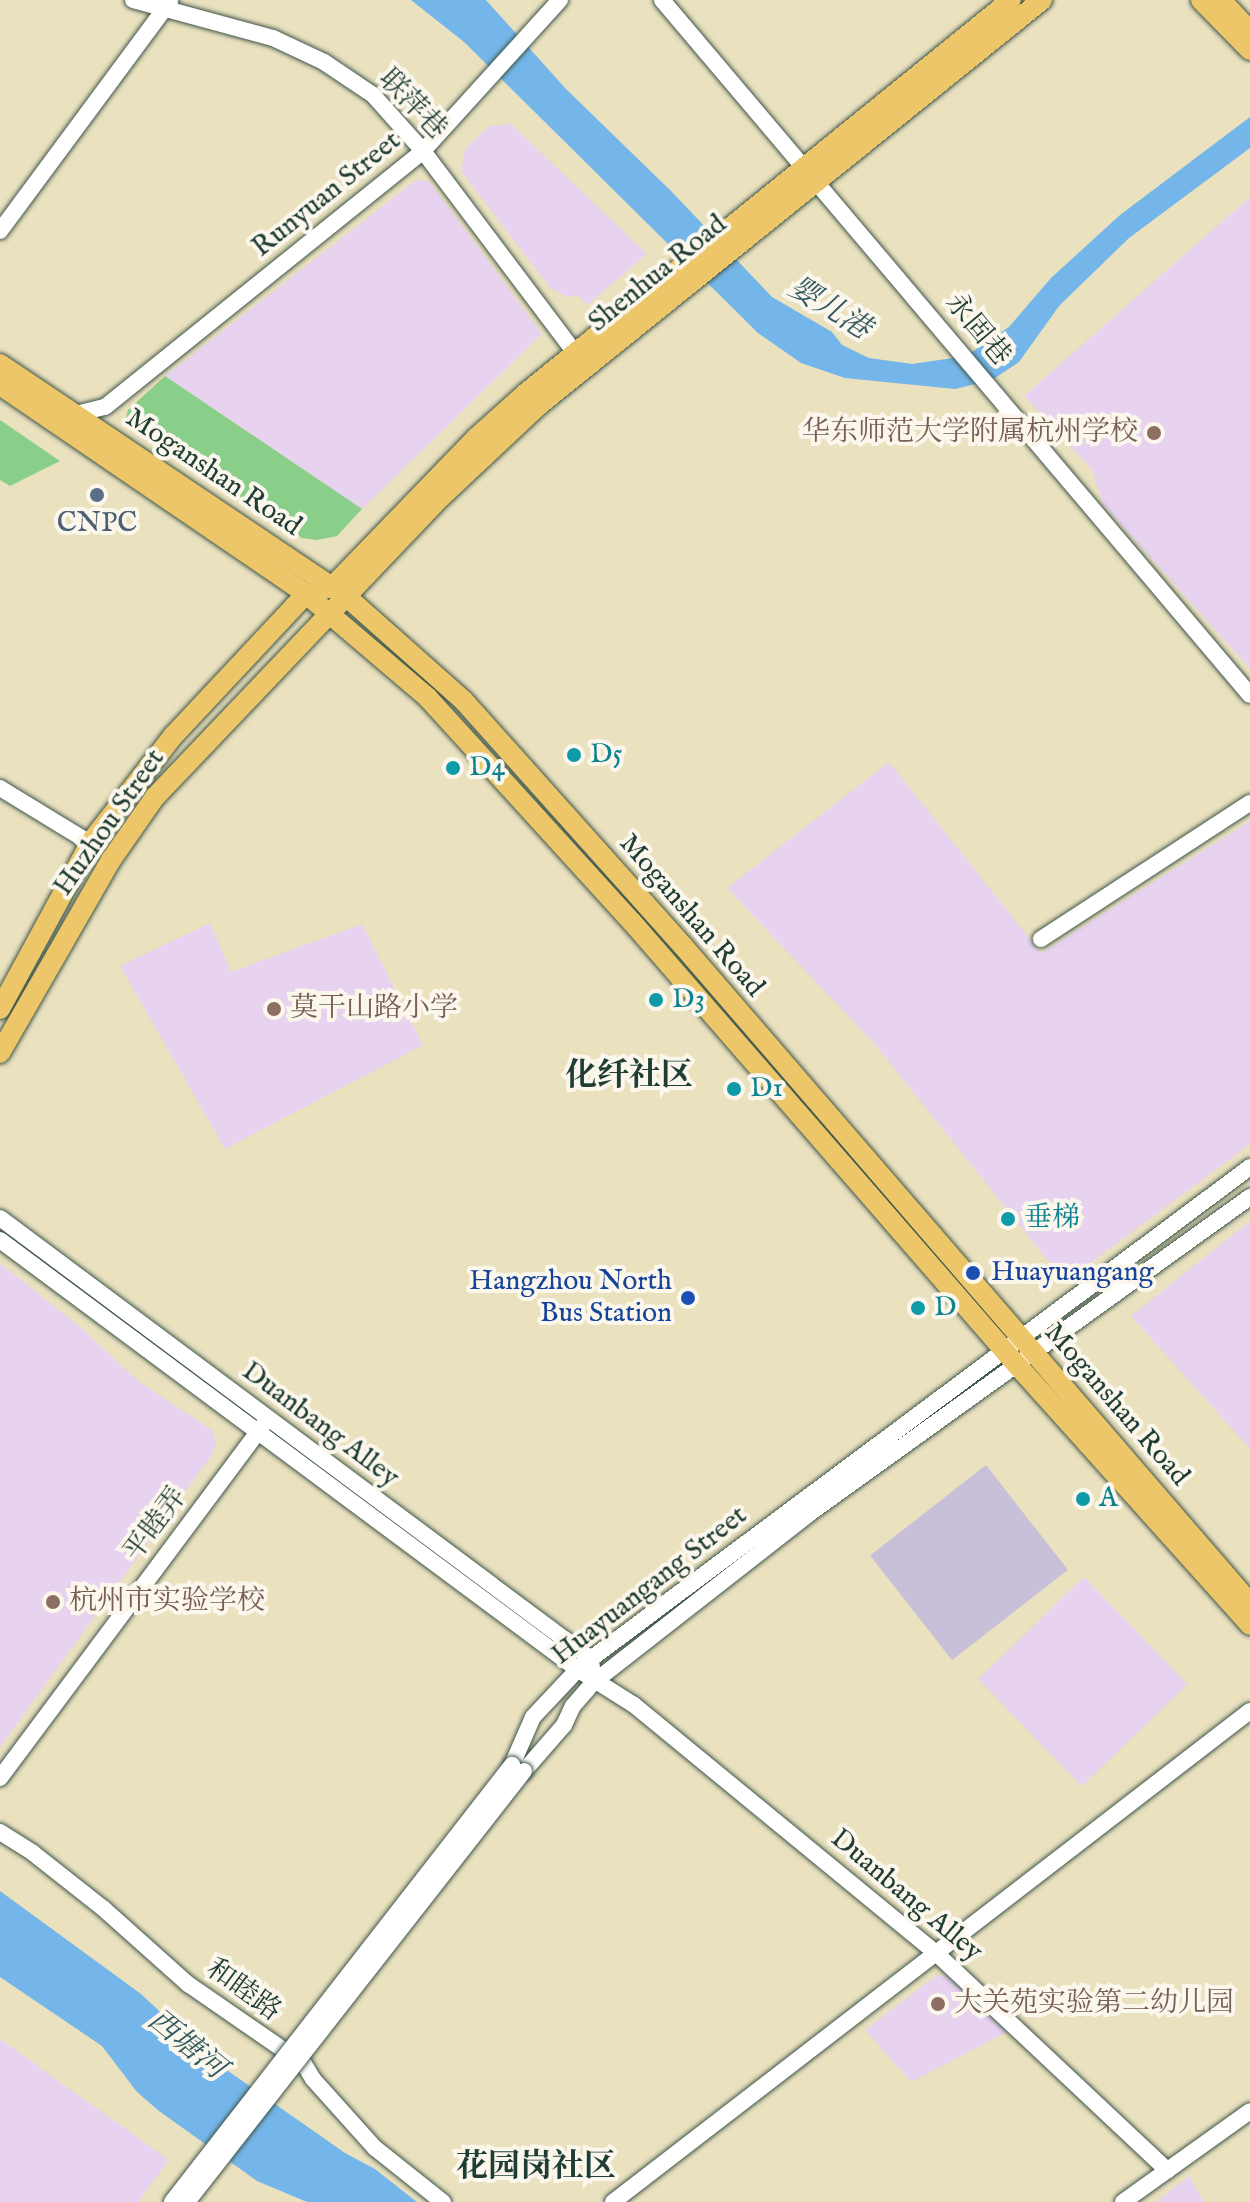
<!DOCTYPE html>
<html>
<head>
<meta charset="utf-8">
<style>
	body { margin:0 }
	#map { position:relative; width:1250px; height:2202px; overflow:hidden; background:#eae1bf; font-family:"IM FELL English","Noto Serif SC",serif }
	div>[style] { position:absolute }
	.built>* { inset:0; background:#e7d2ef; transform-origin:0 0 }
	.industrial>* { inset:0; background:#c8bfd8; transform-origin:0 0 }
	.green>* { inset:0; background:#89cf8a }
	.water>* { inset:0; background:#75b6ea }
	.roads { filter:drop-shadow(0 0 2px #3d5649) drop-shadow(0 0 2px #3d5649) }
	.minor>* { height:16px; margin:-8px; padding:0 8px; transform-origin:8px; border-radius:8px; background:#fff }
	.major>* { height:20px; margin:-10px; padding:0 10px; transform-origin:10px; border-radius:10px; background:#ecc669 }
	.bridges { filter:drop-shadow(0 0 2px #3d5649) drop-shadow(0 0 2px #3d5649) }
	.minor-bridge>* { height:16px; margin:-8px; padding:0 8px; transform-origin:8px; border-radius:8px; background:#fff }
	.dots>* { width:22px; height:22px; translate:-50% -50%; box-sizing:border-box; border:4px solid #fbf7ec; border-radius:50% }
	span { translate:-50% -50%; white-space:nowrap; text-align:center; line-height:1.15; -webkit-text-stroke:8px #fbf7ec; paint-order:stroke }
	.street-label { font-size:28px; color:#1f3d34 }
	.education-label { font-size:28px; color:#785e54 }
	.right { translate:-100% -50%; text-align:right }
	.left { translate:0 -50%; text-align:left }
	.service-label { font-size:28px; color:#4e5e75 }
	.culture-label { font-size:28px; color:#0d838f }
	.transit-label { font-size:28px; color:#164399 }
	.water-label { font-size:30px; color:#345b62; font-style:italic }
	.quarter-label { font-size:32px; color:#1f3d34; font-weight:700 }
</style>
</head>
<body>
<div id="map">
	<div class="built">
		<div style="clip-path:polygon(511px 124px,647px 254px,587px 305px,578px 295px,568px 297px,551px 289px,461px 171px,465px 149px,489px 126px)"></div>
		<div style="clip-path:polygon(416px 180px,429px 181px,542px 334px,362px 509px,165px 376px)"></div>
		<div style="clip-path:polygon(1250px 197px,1250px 669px,1103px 504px,1092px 470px,1024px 396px)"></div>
		<div style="clip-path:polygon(889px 762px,1041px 953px,1250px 821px,1250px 1144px,1065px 1282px,872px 1041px,727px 888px)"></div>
		<div style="clip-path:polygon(210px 923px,231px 972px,362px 924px,423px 1045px,225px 1149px,120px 966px)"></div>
		<div style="clip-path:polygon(1250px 1221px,1250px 1449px,1131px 1316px)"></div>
		<div style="clip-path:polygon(0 1263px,79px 1326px,138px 1381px,212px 1430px,216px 1443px,211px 1456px,0 1747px)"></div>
		<div style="left:1084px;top:1577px;width:149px;height:147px;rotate:46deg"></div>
		<div style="clip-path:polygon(937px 1975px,949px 1977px,1007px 2032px,911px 2082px,865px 2030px)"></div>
		<div style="clip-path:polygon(0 2039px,169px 2160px,138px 2202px,0 2202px)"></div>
		<div style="clip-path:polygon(1189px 2176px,1204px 2202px,1156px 2202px)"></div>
	</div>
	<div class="industrial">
		<div style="left:986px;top:1465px;width:133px;height:147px;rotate:52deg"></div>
	</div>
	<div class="green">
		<div style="clip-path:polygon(165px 376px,362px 509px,337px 536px,317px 540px,302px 538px,132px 428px,126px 418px,128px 410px)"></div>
		<div style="clip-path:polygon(0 420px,60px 461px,10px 486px,0 480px)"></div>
	</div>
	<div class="water">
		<div style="clip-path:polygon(411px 0,486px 0,566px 89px,671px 191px,772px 297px,832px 332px,842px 345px,869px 358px,912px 364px,966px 356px,1009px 327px,1051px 278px,1120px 215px,1250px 117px,1250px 148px,1129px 238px,1059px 306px,1019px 362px,992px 380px,955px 389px,845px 378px,801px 363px,758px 333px,464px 42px)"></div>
		<div style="clip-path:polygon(0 1891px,141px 1994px,211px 2059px,345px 2153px,375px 2169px,417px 2202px,307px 2202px,257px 2181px,159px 2111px,137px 2092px,102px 2046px,0 1977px)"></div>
	</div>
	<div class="roads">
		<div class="minor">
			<div style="left:133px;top:0;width:145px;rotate:15.2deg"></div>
			<div style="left:273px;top:38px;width:56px;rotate:25.2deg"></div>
			<div style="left:324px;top:62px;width:59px;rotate:34deg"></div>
			<div style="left:373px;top:95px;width:75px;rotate:48.2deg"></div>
			<div style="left:423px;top:151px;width:253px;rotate:53deg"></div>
			<div style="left:662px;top:0;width:910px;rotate:49.77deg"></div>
			<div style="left:0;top:231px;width:286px;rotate:-53.5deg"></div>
			<div style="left:76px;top:414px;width:30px;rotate:-14deg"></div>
			<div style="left:105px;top:407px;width:408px;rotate:-38.8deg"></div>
			<div style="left:423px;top:151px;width:204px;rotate:-47.8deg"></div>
			<div style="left:0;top:788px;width:105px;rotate:31.4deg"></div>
			<div style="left:1041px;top:939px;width:249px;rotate:-33.1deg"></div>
			<div style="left:0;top:1218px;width:737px;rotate:36.73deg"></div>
			<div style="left:591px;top:1659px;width:9px;rotate:84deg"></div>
			<div style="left:0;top:1240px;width:719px;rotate:36.63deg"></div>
			<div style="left:577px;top:1669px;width:67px;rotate:32.3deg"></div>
			<div style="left:634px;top:1705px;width:392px;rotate:39.4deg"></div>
			<div style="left:937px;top:1954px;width:316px;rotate:43.2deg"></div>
			<div style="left:512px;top:1765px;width:52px;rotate:-66.4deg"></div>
			<div style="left:533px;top:1717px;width:69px;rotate:-46.8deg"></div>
			<div style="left:580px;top:1667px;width:836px;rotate:-36.73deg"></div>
			<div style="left:524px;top:1771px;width:61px;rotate:-49deg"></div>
			<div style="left:564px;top:1725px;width:21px;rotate:-65deg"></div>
			<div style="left:573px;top:1706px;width:32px;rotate:-49deg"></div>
			<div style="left:594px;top:1682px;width:274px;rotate:-38deg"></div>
			<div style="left:810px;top:1513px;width:542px;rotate:-35.69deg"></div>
			<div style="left:0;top:1778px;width:439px;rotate:-53.3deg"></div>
			<div style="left:0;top:1832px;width:39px;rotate:32deg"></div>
			<div style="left:33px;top:1853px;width:90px;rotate:38.3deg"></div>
			<div style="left:104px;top:1909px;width:113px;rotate:41.8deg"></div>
			<div style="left:188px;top:1984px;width:141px;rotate:34.6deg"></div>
			<div style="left:304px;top:2064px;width:17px;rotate:59deg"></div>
			<div style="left:313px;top:2079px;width:93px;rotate:48.1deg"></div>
			<div style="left:375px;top:2148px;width:87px;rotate:38.5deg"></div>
			<div style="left:613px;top:2202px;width:804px;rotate:-37.63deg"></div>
			<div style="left:1123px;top:2202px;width:156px;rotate:-35.6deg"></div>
		</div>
		<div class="major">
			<div style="left:1201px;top:0;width:70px;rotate:45.6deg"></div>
			<div style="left:1221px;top:0;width:42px;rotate:46.9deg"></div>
			<div style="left:0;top:364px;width:418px;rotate:33.9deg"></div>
			<div style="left:347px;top:597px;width:155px;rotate:41.6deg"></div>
			<div style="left:463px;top:700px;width:330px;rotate:48.2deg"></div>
			<div style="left:683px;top:946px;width:868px;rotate:49.21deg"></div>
			<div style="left:0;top:385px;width:371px;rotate:34.3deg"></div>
			<div style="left:306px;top:594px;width:160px;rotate:40.4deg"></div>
			<div style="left:428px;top:698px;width:303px;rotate:47.7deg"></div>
			<div style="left:632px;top:922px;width:587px;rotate:49.01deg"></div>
			<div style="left:1017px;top:1365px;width:349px;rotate:48.1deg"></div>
			<div style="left:320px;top:590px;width:12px;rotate:-14deg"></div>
			<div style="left:332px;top:587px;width:209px;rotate:-46deg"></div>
			<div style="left:477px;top:437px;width:66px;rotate:-41.9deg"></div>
			<div style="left:526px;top:393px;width:624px;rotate:-39.02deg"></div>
			<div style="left:0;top:1009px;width:189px;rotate:-61.5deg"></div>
			<div style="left:90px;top:843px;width:135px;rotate:-52.2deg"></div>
			<div style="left:173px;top:736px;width:195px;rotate:-46.9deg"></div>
			<div style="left:0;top:1053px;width:223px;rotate:-60.1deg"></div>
			<div style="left:111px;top:860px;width:77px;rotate:-55.1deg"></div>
			<div style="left:155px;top:797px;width:416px;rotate:-46.4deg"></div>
			<div style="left:442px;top:496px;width:133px;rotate:-43.2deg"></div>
			<div style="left:539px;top:405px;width:646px;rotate:-38.84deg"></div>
		</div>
	</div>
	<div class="bridges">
		<div class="minor-bridge">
			<div style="left:172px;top:2202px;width:554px;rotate:-52.12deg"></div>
			<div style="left:187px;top:2202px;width:547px;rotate:-51.98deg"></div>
		</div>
	</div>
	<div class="dots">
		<div style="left:1154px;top:433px;background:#8d6e63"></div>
		<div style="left:97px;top:495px;background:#5c6f8a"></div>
		<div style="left:574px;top:755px;background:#0f9aa8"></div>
		<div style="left:453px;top:768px;background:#0f9aa8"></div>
		<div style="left:656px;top:1000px;background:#0f9aa8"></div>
		<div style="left:274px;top:1009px;background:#8d6e63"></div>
		<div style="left:734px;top:1089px;background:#0f9aa8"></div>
		<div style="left:1008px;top:1219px;background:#0f9aa8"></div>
		<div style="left:973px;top:1273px;background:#1a4fb4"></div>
		<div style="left:688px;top:1298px;background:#1a4fb4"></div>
		<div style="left:918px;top:1308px;background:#0f9aa8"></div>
		<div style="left:1083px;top:1499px;background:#0f9aa8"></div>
		<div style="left:53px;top:1602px;background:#8d6e63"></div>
		<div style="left:938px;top:2004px;background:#8d6e63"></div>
	</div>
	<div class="street-label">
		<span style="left:412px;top:105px;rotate:46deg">联萍巷</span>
		<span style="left:327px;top:195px;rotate:-39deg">Runyuan Street</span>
		<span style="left:658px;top:274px;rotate:-39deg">Shenhua Road</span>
		<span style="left:977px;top:330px;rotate:50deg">永固巷</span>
		<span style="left:213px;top:473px;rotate:34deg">Moganshan Road</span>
		<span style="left:110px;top:823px;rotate:-55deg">Huzhou Street</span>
		<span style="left:691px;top:916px;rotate:49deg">Moganshan Road</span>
		<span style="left:1116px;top:1405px;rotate:49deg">Moganshan Road</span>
		<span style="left:320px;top:1425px;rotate:37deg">Duanbang Alley</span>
		<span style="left:156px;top:1525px;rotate:-53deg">平睦弄</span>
		<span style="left:650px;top:1586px;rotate:-38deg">Huayuangang Street</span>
		<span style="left:906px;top:1896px;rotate:40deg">Duanbang Alley</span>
		<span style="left:243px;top:1991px;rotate:36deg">和睦路</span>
	</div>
	<div class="education-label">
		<span class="right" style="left:1138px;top:433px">华东师范大学附属杭州学校</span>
		<span class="left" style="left:290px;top:1009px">莫干山路小学</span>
		<span class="left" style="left:69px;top:1602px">杭州市实验学校</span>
		<span class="left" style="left:954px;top:2004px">大关苑实验第二幼儿园</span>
	</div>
	<div class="service-label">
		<span style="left:97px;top:524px">CNPC</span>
	</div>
	<div class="culture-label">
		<span class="left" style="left:590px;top:755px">D5</span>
		<span class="left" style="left:469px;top:768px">D4</span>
		<span class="left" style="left:672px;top:1000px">D3</span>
		<span class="left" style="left:750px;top:1089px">D1</span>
		<span class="left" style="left:1024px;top:1219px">垂梯</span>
		<span class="left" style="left:934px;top:1308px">D</span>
		<span class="left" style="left:1099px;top:1499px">A</span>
	</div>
	<div class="transit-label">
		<span class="left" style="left:991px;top:1273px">Huayuangang</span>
		<span class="right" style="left:672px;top:1298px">Hangzhou North<br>Bus Station</span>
	</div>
	<div class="water-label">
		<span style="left:829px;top:309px;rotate:32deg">婴儿港</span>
		<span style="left:186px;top:2045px;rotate:39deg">西塘河</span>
	</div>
	<div class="quarter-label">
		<span style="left:629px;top:1077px">化纤社区</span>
		<span style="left:536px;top:2168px">花园岗社区</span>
	</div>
</div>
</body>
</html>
